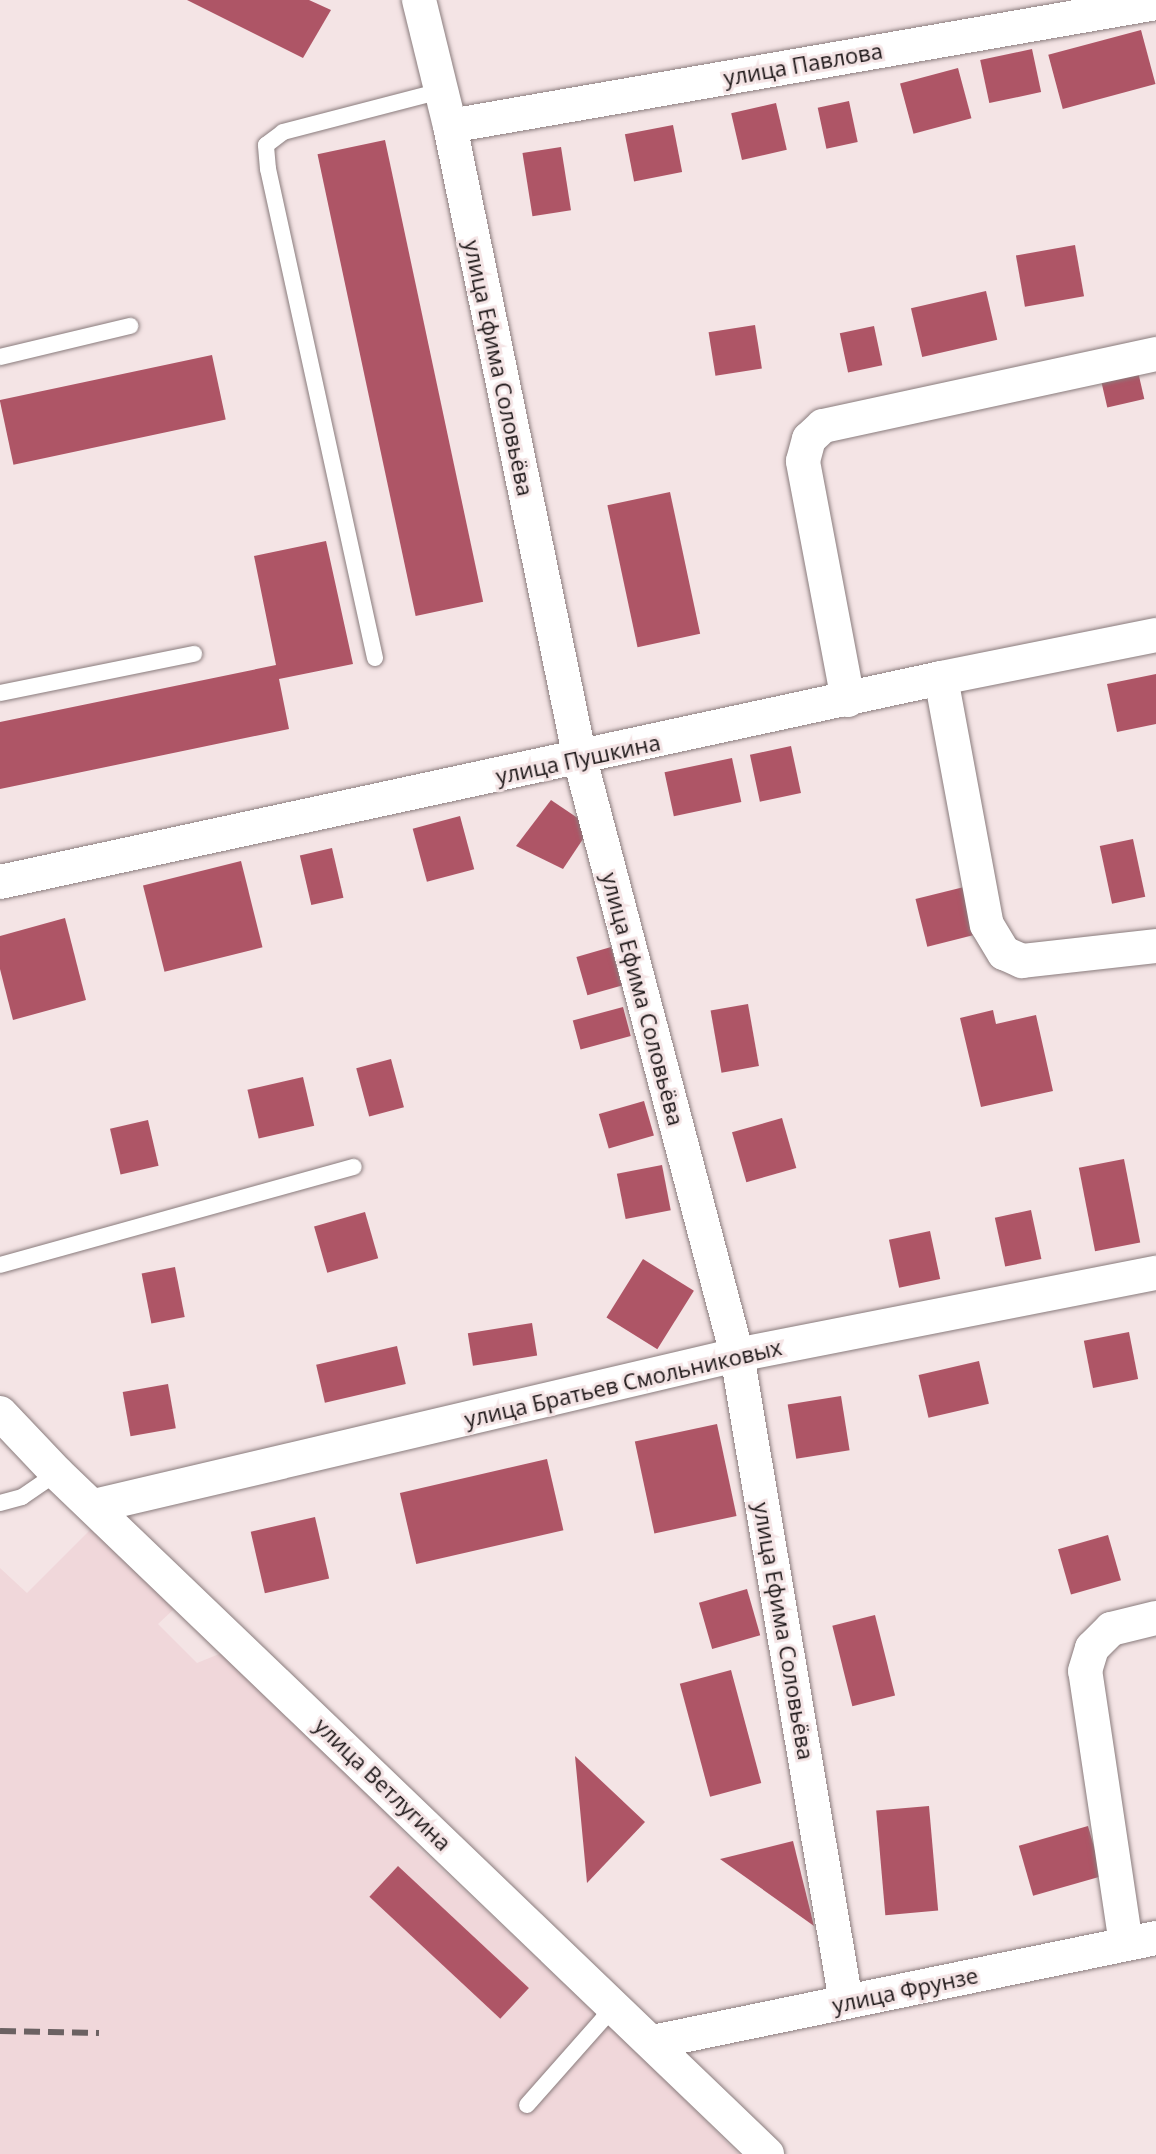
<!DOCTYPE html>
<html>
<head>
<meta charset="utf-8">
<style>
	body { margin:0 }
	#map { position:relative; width:1156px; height:2154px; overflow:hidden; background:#f4e4e5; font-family:"Open Sans",sans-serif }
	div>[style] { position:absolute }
	.built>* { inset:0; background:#f0d7da }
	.building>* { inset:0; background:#ae5566; transform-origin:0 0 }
	.roads { filter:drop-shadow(0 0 2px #8a7c7d) drop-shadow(0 0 2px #8a7c7d) }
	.service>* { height:16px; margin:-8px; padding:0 8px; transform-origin:8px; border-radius:8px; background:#fff }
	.minor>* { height:34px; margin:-17px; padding:0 17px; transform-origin:17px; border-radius:17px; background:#fff }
	.rail>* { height:6px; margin-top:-3px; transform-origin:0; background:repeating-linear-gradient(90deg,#6b6162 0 16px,transparent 0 24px) }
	span { translate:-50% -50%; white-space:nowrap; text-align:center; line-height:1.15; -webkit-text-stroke:6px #f4e4e5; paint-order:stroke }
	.street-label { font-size:22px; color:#1c1617 }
</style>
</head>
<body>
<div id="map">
	<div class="built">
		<div style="clip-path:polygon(91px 1529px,174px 1609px,158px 1624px,197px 1663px,229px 1650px,276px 1693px,417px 1847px,621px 2035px,738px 2154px,0 2154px,0 1568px,27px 1593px)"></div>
	</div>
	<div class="building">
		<div style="clip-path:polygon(187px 0,309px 0,331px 10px,303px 58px)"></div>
		<div style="left:1141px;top:30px;width:56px;height:96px;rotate:75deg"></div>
		<div style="left:1032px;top:49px;width:44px;height:53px;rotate:78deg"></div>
		<div style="left:958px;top:68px;width:52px;height:60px;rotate:75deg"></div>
		<div style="left:849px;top:101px;width:42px;height:32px;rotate:78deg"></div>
		<div style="left:776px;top:103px;width:48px;height:46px;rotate:77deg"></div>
		<div style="left:673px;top:125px;width:48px;height:49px;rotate:79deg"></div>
		<div style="left:385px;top:140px;width:472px;height:69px;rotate:78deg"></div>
		<div style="left:561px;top:147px;width:64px;height:39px;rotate:81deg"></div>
		<div style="left:1075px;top:245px;width:52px;height:60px;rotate:80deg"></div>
		<div style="left:986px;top:291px;width:50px;height:77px;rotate:77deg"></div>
		<div style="left:755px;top:325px;width:44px;height:47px;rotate:81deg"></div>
		<div style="left:874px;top:326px;width:40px;height:35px;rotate:78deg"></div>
		<div style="left:212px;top:355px;width:66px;height:217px;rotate:78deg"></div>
		<div style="left:1136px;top:363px;width:37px;height:38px;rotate:77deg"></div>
		<div style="left:670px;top:492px;width:145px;height:64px;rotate:78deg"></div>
		<div style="clip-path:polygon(326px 541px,353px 664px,279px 679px,289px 729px,0 789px,0 722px,276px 665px,254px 556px)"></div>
		<div style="clip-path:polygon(1156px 674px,1156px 724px,1117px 732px,1107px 684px)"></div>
		<div style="left:791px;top:746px;width:48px;height:42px;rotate:78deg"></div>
		<div style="left:732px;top:758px;width:45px;height:69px;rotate:78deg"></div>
		<div style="clip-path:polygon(551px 800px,591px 827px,563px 869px,516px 846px)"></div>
		<div style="left:460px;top:816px;width:55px;height:49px;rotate:75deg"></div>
		<div style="left:1133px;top:839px;width:59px;height:34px;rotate:78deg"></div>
		<div style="left:332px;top:848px;width:51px;height:33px;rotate:77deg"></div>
		<div style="left:241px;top:861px;width:89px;height:101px;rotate:76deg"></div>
		<div style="left:964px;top:887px;width:49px;height:50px;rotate:76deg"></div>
		<div style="clip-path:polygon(65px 918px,86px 1000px,13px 1020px,0 969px,0 936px)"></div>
		<div style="left:611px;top:947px;width:40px;height:36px;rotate:74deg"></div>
		<div style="left:748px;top:1004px;width:63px;height:38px;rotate:80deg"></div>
		<div style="left:623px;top:1007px;width:30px;height:52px;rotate:75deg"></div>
		<div style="clip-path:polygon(993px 1010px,996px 1024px,1036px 1015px,1053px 1091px,981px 1107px,960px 1018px)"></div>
		<div style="left:391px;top:1059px;width:50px;height:36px;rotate:75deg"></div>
		<div style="left:303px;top:1077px;width:50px;height:57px;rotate:77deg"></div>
		<div style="left:644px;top:1101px;width:36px;height:47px;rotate:74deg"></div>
		<div style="left:782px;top:1118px;width:52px;height:52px;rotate:74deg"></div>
		<div style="left:148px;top:1120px;width:47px;height:39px;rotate:77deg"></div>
		<div style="left:1124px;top:1159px;width:85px;height:46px;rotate:79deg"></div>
		<div style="left:662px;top:1165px;width:46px;height:46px;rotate:79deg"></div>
		<div style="left:1031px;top:1210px;width:50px;height:37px;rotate:78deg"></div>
		<div style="left:365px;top:1212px;width:48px;height:53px;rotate:74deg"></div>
		<div style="left:930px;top:1231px;width:49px;height:42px;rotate:78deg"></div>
		<div style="left:643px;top:1259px;width:60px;height:69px;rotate:32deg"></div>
		<div style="left:175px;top:1267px;width:51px;height:34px;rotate:79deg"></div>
		<div style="left:532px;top:1323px;width:33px;height:65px;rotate:81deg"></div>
		<div style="left:1129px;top:1332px;width:48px;height:46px;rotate:79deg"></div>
		<div style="left:397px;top:1346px;width:39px;height:83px;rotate:77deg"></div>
		<div style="left:979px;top:1361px;width:44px;height:62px;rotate:77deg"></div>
		<div style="left:168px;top:1384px;width:45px;height:46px;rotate:80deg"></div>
		<div style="left:841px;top:1396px;width:55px;height:54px;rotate:81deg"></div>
		<div style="left:717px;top:1424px;width:94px;height:84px;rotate:78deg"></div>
		<div style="left:547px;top:1459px;width:73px;height:151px;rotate:77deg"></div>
		<div style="left:315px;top:1517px;width:63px;height:66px;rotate:77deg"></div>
		<div style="left:1108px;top:1535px;width:47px;height:52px;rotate:74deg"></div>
		<div style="left:747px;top:1589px;width:48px;height:50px;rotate:74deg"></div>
		<div style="left:875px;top:1615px;width:83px;height:44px;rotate:76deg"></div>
		<div style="left:731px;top:1670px;width:117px;height:53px;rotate:75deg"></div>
		<div style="clip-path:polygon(575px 1756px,645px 1822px,587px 1883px)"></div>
		<div style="left:929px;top:1806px;width:105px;height:53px;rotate:85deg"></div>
		<div style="left:1088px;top:1826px;width:52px;height:72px;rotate:74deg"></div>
		<div style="clip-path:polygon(793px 1841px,814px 1926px,720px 1859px)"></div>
		<div style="left:398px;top:1866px;width:179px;height:42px;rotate:43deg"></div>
	</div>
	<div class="roads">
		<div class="service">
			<div style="left:0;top:357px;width:134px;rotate:-13.4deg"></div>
			<div style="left:375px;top:658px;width:501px;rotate:-102.34deg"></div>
			<div style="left:268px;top:169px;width:24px;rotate:-95deg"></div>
			<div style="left:266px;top:145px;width:21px;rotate:-37deg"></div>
			<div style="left:283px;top:132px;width:162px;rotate:-14.6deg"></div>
			<div style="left:0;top:693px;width:198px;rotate:-11.4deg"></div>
			<div style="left:0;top:1265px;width:367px;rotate:-15.5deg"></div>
			<div style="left:0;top:1503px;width:23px;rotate:-15deg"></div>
			<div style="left:22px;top:1497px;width:42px;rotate:-34.4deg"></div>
			<div style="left:527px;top:2105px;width:115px;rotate:-48.5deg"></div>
			<div style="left:603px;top:2019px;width:17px;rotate:-62deg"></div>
		</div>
		<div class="minor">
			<div style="left:419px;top:0;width:130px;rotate:76.2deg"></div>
			<div style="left:450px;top:126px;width:646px;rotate:78.39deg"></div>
			<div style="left:580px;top:759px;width:616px;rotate:75.24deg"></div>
			<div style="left:737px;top:1355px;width:656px;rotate:80.44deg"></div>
			<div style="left:450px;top:126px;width:717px;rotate:-9.88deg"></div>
			<div style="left:941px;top:678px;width:251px;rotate:79.5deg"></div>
			<div style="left:987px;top:925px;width:33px;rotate:59deg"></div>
			<div style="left:1004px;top:953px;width:20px;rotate:24deg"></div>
			<div style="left:1022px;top:961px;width:135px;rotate:-6.4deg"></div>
			<div style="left:848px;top:700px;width:243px;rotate:-100.7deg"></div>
			<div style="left:803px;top:461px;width:23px;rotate:-75deg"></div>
			<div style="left:809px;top:439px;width:19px;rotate:-43deg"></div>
			<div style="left:823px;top:426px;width:341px;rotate:-12.2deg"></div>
			<div style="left:0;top:882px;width:963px;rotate:-12.23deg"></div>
			<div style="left:941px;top:678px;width:219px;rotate:-11.3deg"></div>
			<div style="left:0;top:1413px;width:83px;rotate:46.5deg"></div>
			<div style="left:57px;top:1473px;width:984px;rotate:43.81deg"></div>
			<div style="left:94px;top:1506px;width:660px;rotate:-13.22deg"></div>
			<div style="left:737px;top:1355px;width:427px;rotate:-11.1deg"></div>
			<div style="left:1126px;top:1944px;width:276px;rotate:-98.5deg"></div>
			<div style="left:1085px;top:1671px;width:24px;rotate:-73deg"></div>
			<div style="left:1092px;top:1648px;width:27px;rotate:-45deg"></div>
			<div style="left:1111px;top:1629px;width:46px;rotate:-13.7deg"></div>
			<div style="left:653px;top:2042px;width:514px;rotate:-11.68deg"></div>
		</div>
	</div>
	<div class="rail">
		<div style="left:0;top:2031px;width:99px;rotate:1.2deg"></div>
	</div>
	<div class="street-label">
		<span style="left:803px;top:64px;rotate:-10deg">улица Павлова</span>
		<span style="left:499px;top:368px;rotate:78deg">улица Ефима Соловьёва</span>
		<span style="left:578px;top:759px;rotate:-12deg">улица Пушкина</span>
		<span style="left:643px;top:999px;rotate:75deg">улица Ефима Соловьёва</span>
		<span style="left:623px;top:1383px;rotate:-13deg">улица Братьев Смольниковых</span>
		<span style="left:784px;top:1631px;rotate:80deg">улица Ефима Соловьёва</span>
		<span style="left:383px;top:1784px;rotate:44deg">улица Ветлугина</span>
		<span style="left:905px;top:1990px;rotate:-12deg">улица Фрунзе</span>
	</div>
</div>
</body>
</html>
